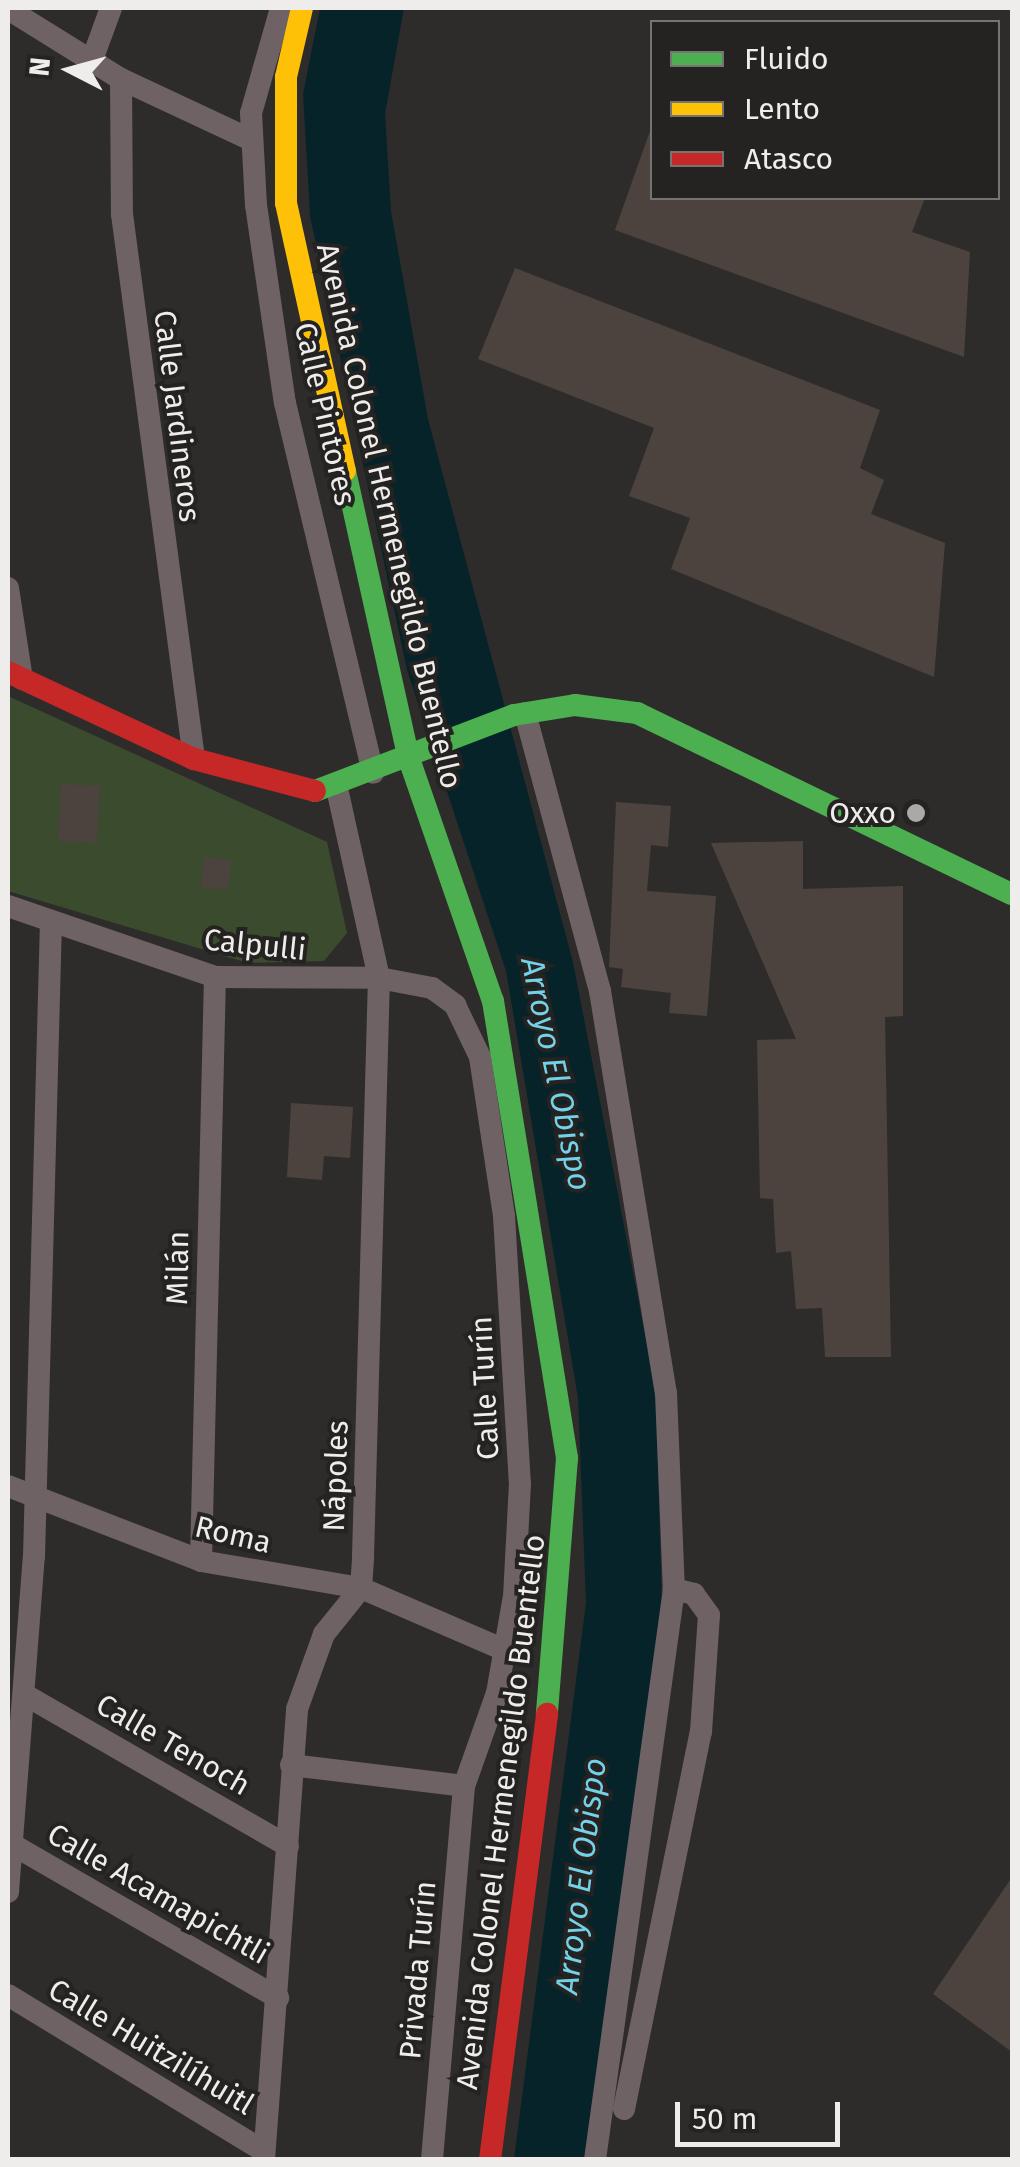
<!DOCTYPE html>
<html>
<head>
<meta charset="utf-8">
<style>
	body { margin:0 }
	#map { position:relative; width:1020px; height:2167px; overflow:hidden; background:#2e2c2b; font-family:"Fira Sans",sans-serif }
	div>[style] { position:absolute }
	.green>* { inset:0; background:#3b4b2d }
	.water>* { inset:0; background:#062329 }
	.building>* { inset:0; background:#4c433e; transform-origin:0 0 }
	.street>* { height:22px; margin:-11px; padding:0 11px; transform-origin:11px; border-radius:11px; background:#6f6265 }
	.fast>* { height:22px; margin:-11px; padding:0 11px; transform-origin:11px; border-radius:11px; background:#4caf50 }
	.slow>* { height:22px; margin:-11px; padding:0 11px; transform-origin:11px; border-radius:11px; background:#ffc107 }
	.jam>* { height:22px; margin:-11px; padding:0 11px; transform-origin:11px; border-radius:11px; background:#c62828 }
	.dots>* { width:28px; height:28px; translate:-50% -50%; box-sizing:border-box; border:5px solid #252321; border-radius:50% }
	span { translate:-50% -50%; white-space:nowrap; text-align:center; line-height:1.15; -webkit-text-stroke:8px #252321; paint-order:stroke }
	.street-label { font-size:30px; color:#efedec }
	.poi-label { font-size:30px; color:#efedec }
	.right { translate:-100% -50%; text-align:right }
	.water-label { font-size:32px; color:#73d1e8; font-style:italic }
	.frame { position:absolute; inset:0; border:10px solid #efedec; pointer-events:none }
	.legend { position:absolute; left:650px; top:20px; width:350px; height:180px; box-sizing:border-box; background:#252321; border:2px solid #767472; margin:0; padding:12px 18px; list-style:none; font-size:30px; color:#efedec }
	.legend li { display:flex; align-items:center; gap:20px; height:50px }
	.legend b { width:50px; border:2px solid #767472 }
	.north { position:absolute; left:20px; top:20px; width:100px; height:100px; -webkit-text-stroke:8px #252321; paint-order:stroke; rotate:276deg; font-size:28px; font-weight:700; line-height:40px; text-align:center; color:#efedec }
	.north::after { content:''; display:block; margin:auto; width:35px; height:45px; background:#efedec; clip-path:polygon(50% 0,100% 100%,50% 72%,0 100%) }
	.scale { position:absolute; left:675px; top:2102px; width:165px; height:45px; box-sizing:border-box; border:5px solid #efedec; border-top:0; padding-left:12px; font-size:30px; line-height:35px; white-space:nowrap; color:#efedec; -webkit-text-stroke:8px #252321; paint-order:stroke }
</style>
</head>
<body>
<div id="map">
	<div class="green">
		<div style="clip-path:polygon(8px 696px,327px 842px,347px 933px,324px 961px,248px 963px,8px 891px)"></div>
	</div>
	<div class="water">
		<div style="clip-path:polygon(320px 8px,404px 8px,385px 114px,391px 211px,428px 419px,573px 962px,656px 1391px,662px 1611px,587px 2159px,514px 2159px,586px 1603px,578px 1398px,506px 971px,407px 670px,310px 216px,303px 94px)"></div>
	</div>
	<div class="building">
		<div style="clip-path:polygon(650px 131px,652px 198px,925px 198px,912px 232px,970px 252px,964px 357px,615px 230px)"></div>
		<div style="clip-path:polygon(515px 268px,880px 410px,860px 468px,884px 480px,871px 514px,945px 543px,934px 677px,671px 569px,690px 518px,629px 496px,654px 428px,478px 359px)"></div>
		<div style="left:61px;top:784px;width:39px;height:57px;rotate:3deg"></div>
		<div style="clip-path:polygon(616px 802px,671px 806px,668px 847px,651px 845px,647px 891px,716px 896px,707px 1016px,669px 1013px,671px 993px,621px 987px,623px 969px,609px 967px)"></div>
		<div style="clip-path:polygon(803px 841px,803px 889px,903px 886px,903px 1016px,885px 1017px,891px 1357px,825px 1357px,822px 1308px,796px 1309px,791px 1251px,776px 1253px,773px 1199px,760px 1198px,757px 1040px,796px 1039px,711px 843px)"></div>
		<div style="left:205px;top:857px;width:27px;height:30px;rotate:8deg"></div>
		<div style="clip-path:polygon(291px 1103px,353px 1107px,350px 1158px,324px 1156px,322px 1180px,287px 1177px)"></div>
		<div style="clip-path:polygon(1012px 1877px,1012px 2052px,933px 1994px)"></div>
	</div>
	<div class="street">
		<div style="left:281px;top:8px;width:109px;rotate:105.9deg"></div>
		<div style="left:251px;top:113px;width:92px;rotate:86.9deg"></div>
		<div style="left:256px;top:205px;width:200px;rotate:81.7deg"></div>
		<div style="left:285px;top:403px;width:380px;rotate:76.6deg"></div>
		<div style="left:8px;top:9px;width:133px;rotate:31.8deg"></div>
		<div style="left:121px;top:79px;width:144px;rotate:25.1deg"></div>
		<div style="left:92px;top:60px;width:55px;rotate:-69.9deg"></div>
		<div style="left:121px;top:79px;width:135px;rotate:89.6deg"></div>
		<div style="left:122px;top:214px;width:550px;rotate:82.47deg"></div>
		<div style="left:8px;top:588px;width:92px;rotate:81.3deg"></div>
		<div style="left:525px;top:713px;width:288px;rotate:74.9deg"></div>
		<div style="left:600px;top:991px;width:407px;rotate:80.7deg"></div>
		<div style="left:666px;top:1393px;width:196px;rotate:87.7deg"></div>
		<div style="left:674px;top:1589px;width:576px;rotate:97.88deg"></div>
		<div style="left:8px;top:906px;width:219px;rotate:18.9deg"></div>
		<div style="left:215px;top:977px;width:164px;rotate:0.3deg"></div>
		<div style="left:379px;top:978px;width:54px;rotate:10.7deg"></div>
		<div style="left:432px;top:988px;width:29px;rotate:36deg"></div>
		<div style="left:455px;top:1005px;width:58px;rotate:64.3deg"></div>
		<div style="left:480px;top:1057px;width:161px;rotate:81.4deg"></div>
		<div style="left:504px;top:1216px;width:267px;rotate:86.6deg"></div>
		<div style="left:520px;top:1483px;width:113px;rotate:93deg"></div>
		<div style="left:514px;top:1596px;width:98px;rotate:99.9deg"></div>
		<div style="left:497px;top:1693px;width:99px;rotate:109.5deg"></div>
		<div style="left:464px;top:1786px;width:375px;rotate:94.9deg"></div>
		<div style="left:8px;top:1486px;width:207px;rotate:21.2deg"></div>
		<div style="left:201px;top:1561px;width:162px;rotate:9.6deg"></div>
		<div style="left:361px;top:1588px;width:156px;rotate:23.4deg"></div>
		<div style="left:201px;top:1561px;width:584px;rotate:-88.63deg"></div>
		<div style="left:27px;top:1696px;width:301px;rotate:29.9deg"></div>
		<div style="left:291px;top:1765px;width:174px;rotate:6.9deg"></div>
		<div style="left:8px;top:1842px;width:312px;rotate:30deg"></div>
		<div style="left:8px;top:1892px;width:336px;rotate:-85.6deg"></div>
		<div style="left:34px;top:1557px;width:636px;rotate:-88.47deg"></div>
		<div style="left:8px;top:1995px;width:300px;rotate:31.4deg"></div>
		<div style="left:624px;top:2109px;width:385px;rotate:-78.5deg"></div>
		<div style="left:701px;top:1732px;width:117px;rotate:-86.1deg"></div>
		<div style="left:709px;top:1615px;width:26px;rotate:-126deg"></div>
		<div style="left:694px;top:1594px;width:21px;rotate:-166deg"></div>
		<div style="left:264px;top:2160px;width:452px;rotate:-85.8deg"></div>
		<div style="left:297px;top:1709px;width:80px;rotate:-70.2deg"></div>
		<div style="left:324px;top:1634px;width:59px;rotate:-51.2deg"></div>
		<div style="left:361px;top:1588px;width:31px;rotate:-86deg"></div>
		<div style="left:363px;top:1557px;width:579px;rotate:-88.42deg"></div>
		<div style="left:379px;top:978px;width:194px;rotate:-102.5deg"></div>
	</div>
	<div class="fast">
		<div style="left:345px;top:471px;width:292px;rotate:77.5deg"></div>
		<div style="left:408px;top:756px;width:259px;rotate:70.9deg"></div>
		<div style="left:493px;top:1001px;width:463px;rotate:80.8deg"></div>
		<div style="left:567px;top:1458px;width:257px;rotate:94.5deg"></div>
		<div style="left:315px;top:791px;width:213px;rotate:-20.9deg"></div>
		<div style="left:514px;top:715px;width:62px;rotate:-9.3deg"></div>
		<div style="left:575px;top:705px;width:63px;rotate:7.4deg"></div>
		<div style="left:637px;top:713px;width:416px;rotate:25.8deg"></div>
	</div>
	<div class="slow">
		<div style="left:302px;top:8px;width:71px;rotate:103.1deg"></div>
		<div style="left:286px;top:77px;width:126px;rotate:90deg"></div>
		<div style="left:286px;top:203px;width:274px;rotate:77.6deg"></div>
	</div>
	<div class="jam">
		<div style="left:8px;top:672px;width:205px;rotate:25.1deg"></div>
		<div style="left:194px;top:759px;width:125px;rotate:14.8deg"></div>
		<div style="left:490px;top:2160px;width:450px;rotate:-82.7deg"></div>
	</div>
	<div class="dots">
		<div style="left:916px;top:813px;background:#aba9a8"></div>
	</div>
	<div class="street-label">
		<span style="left:325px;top:414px;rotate:77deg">Calle Pintores</span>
		<span style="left:177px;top:416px;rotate:83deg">Calle Jardineros</span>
		<span style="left:389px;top:516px;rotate:77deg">Avenida Colonel Hermenegildo Buentello</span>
		<span style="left:255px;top:945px;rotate:6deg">Calpulli</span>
		<span style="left:178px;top:1268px;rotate:-89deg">Milán</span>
		<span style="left:485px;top:1388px;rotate:-93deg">Calle Turín</span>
		<span style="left:336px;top:1476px;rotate:-88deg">Nápoles</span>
		<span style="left:233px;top:1535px;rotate:13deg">Roma</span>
		<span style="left:173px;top:1745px;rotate:30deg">Calle Tenoch</span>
		<span style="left:501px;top:1812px;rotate:-83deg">Avenida Colonel Hermenegildo Buentello</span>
		<span style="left:158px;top:1894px;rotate:30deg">Calle Acamapichtli</span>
		<span style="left:418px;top:1970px;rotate:-85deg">Privada Turín</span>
		<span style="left:151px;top:2047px;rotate:31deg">Calle Huitzilíhuitl</span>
	</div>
	<div class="poi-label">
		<span class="right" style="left:896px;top:813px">Oxxo</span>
	</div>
	<div class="water-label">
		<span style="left:556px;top:1074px;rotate:78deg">Arroyo El Obispo</span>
		<span style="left:581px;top:1876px;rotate:-83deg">Arroyo El Obispo</span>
	</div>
	<div class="frame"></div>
	<ul class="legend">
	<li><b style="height:12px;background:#4caf50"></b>Fluido</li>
	<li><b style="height:12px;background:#ffc107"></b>Lento</li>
	<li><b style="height:12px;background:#c62828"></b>Atasco</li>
	</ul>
	<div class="north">N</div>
	<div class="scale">50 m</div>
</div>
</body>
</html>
